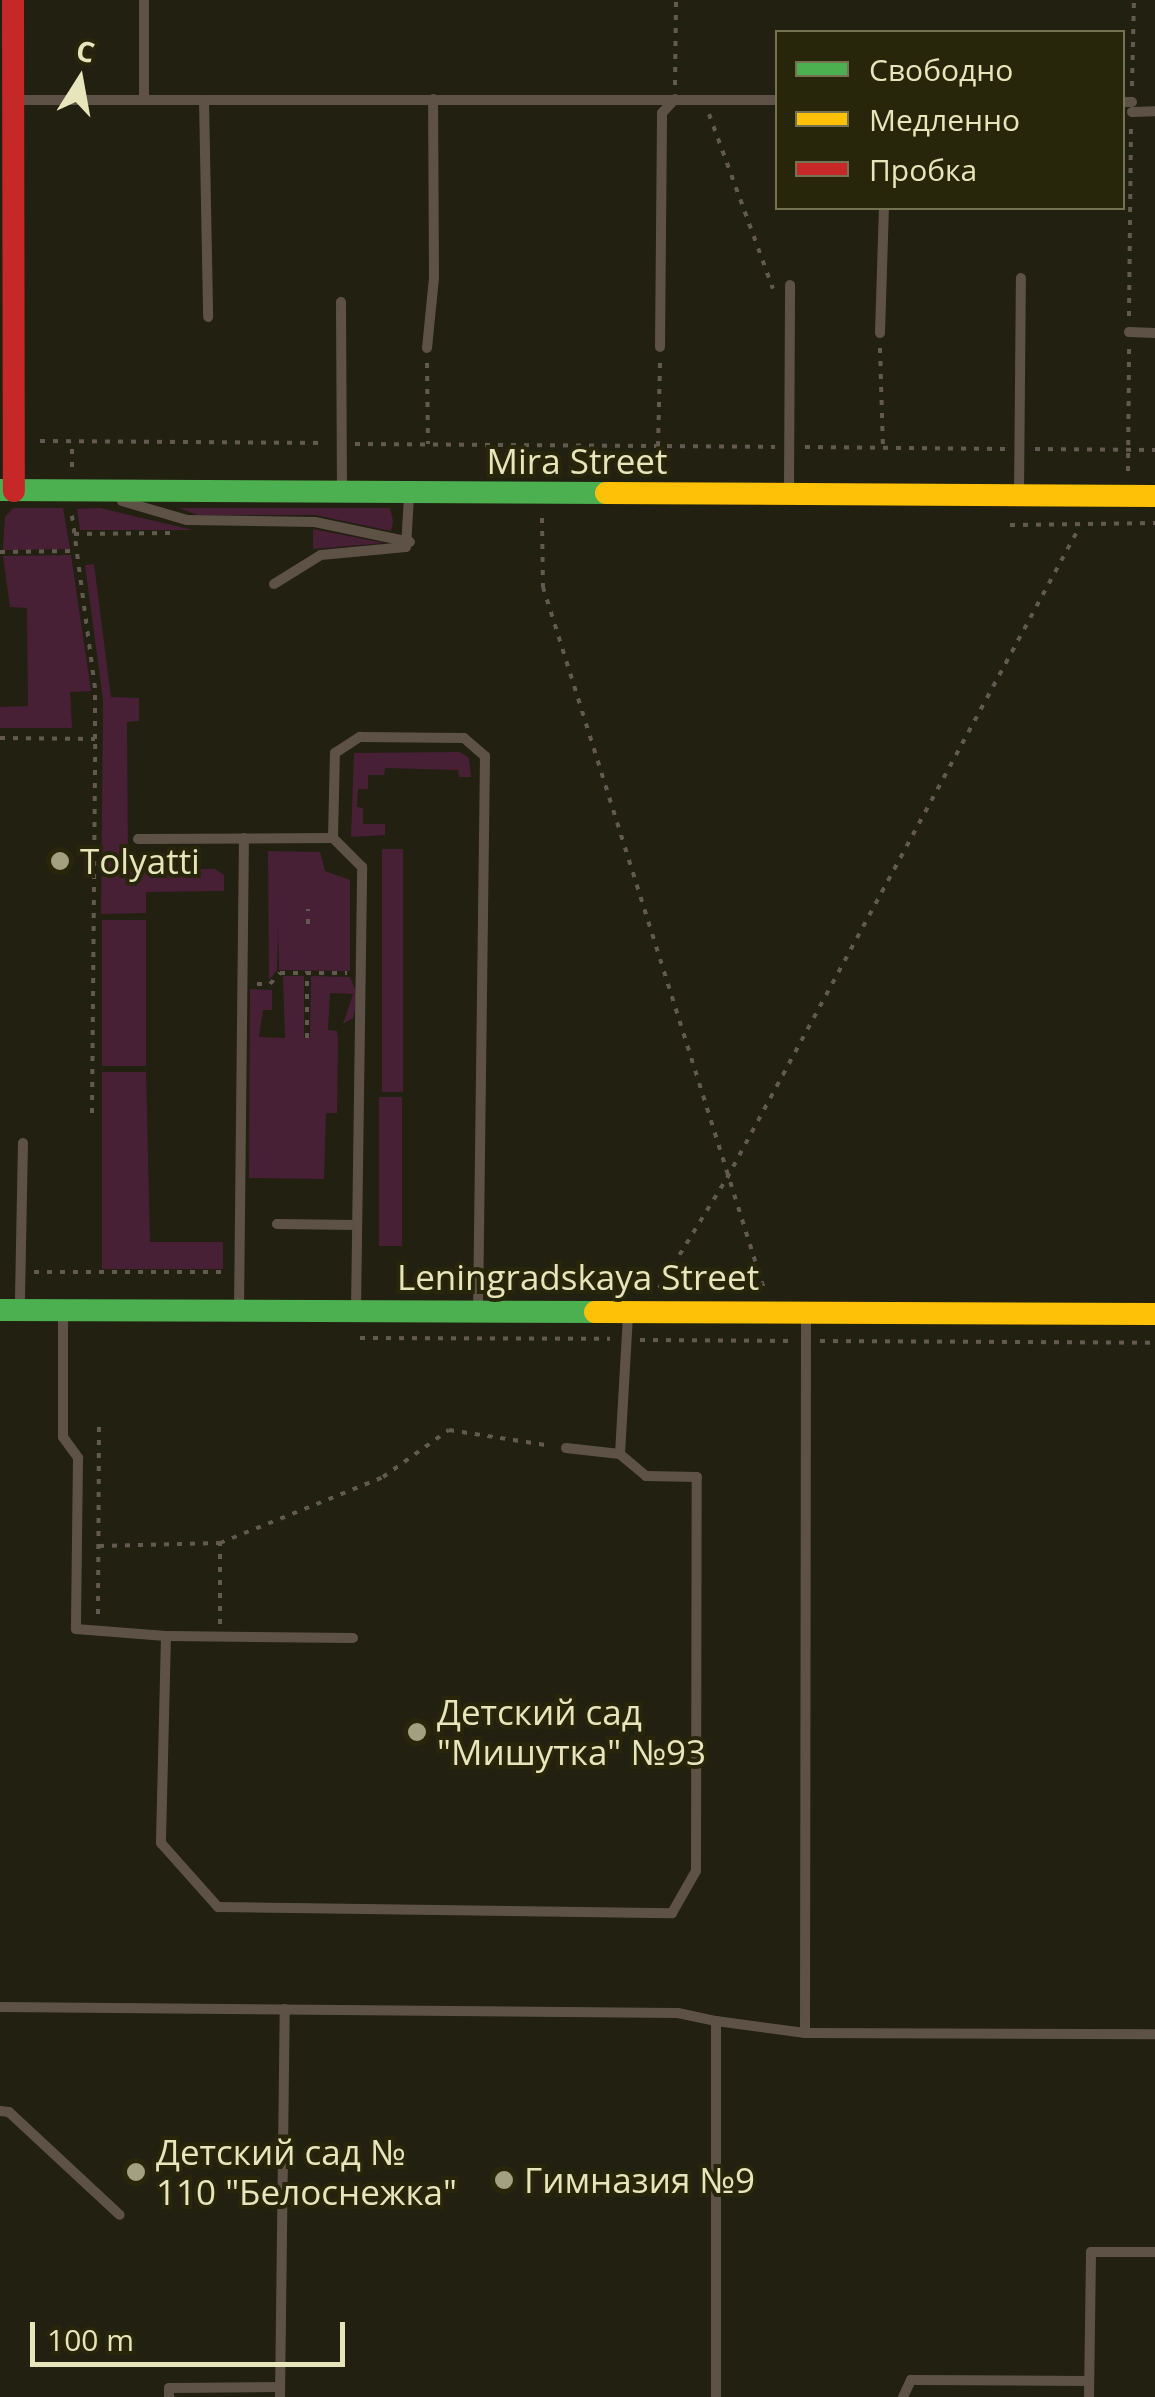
<!DOCTYPE html>
<html>
<head>
<meta charset="utf-8">
<style>
	body { margin:0 }
	#map { position:relative; width:1155px; height:2397px; overflow:hidden; background:#212011; font-family:"Open Sans",sans-serif }
	div>[style] { position:absolute }
	.green>* { inset:0; background:#482036; transform-origin:0 0 }
	.path>* { height:4px; margin-top:-2px; transform-origin:0; background:repeating-linear-gradient(90deg,#625a50 0 5px,transparent 0 13px) }
	.lane>* { height:10px; margin:-5px; padding:0 5px; transform-origin:5px; border-radius:5px; background:#5e5247 }
	.fast>* { height:22px; margin:-11px; padding:0 11px; transform-origin:11px; border-radius:11px; background:#4caf50 }
	.slow>* { height:22px; margin:-11px; padding:0 11px; transform-origin:11px; border-radius:11px; background:#ffc107 }
	.jam>* { height:22px; margin:-11px; padding:0 11px; transform-origin:11px; border-radius:11px; background:#c62828 }
	.dots>* { width:28px; height:28px; translate:-50% -50%; box-sizing:border-box; border:5px solid #28260a; border-radius:50% }
	span { translate:-50% -50%; white-space:nowrap; text-align:center; line-height:1.15; -webkit-text-stroke:8px #28260a; paint-order:stroke }
	.street-label { font-size:35px; color:#e7e5bb }
	.poi-label { font-size:35px; color:#e7e5bb }
	.left { translate:0 -50%; text-align:left }
	.legend { position:absolute; left:775px; top:30px; width:350px; height:180px; box-sizing:border-box; background:#28260a; border:2px solid #747251; margin:0; padding:12px 18px; list-style:none; font-size:30px; color:#e7e5bb }
	.legend li { display:flex; align-items:center; gap:20px; height:50px }
	.legend b { width:50px; border:2px solid #747251 }
	.north { position:absolute; left:30px; top:30px; width:100px; height:100px; -webkit-text-stroke:8px #28260a; paint-order:stroke; rotate:11deg; font-size:28px; font-weight:700; line-height:40px; text-align:center; color:#e7e5bb }
	.north::after { content:''; display:block; margin:auto; width:35px; height:45px; background:#e7e5bb; clip-path:polygon(50% 0,100% 100%,50% 72%,0 100%) }
	.scale { position:absolute; left:30px; top:2322px; width:315px; height:45px; box-sizing:border-box; border:5px solid #e7e5bb; border-top:0; padding-left:12px; font-size:30px; line-height:35px; white-space:nowrap; color:#e7e5bb; -webkit-text-stroke:8px #28260a; paint-order:stroke }
</style>
</head>
<body>
<div id="map">
	<div class="green">
		<div style="clip-path:polygon(13px 508px,63px 508px,70px 549px,3px 550px,5px 517px)"></div>
		<div style="clip-path:polygon(100px 508px,193px 530px,80px 530px,77px 509px)"></div>
		<div style="clip-path:polygon(179px 508px,390px 508px,393px 521px,391px 531px,315px 515px,198px 515px)"></div>
		<div style="clip-path:polygon(313px 529px,384px 543px,313px 549px)"></div>
		<div style="clip-path:polygon(71px 555px,91px 691px,70px 692px,72px 728px,0 728px,0 707px,28px 706px,27px 608px,10px 607px,3px 556px)"></div>
		<div style="clip-path:polygon(94px 564px,111px 697px,139px 698px,139px 721px,127px 722px,128px 869px,215px 869px,224px 875px,224px 891px,146px 892px,146px 913px,101px 914px,103px 700px,85px 565px)"></div>
		<div style="clip-path:polygon(460px 752px,469px 758px,471px 777px,459px 777px,458px 770px,385px 768px,384px 775px,368px 775px,368px 789px,358px 789px,357px 807px,363px 808px,363px 824px,385px 824px,385px 835px,351px 837px,354px 753px)"></div>
		<div style="left:382px;top:849px;width:21px;height:243px"></div>
		<div style="clip-path:polygon(268px 851px,320px 852px,325px 871px,350px 880px,350px 971px,279px 970px,278px 924px,277px 970px,269px 980px)"></div>
		<div style="left:102px;top:920px;width:44px;height:146px"></div>
		<div style="clip-path:polygon(283px 976px,304px 976px,304px 1038px,310px 1037px,311px 976px,350px 977px,358px 996px,353px 1018px,343px 1024px,353px 994px,330px 993px,328px 1030px,337px 1031px,338px 1039px,337px 1113px,326px 1113px,324px 1179px,249px 1178px,250px 989px,272px 990px,272px 1010px,263px 1010px,259px 1037px,285px 1038px)"></div>
		<div style="clip-path:polygon(102px 1072px,146px 1072px,150px 1242px,223px 1242px,223px 1269px,102px 1269px)"></div>
		<div style="left:379px;top:1097px;width:23px;height:149px"></div>
	</div>
	<div class="path">
		<div style="left:675px;top:85px;width:85px;rotate:-89.3deg"></div>
		<div style="left:1132px;top:86px;width:86px;rotate:-88.7deg"></div>
		<div style="left:709px;top:114px;width:186px;rotate:69.9deg"></div>
		<div style="left:1129px;top:316px;width:191px;rotate:-89.4deg"></div>
		<div style="left:880px;top:348px;width:100px;rotate:88.3deg"></div>
		<div style="left:427px;top:363px;width:81px;rotate:89.3deg"></div>
		<div style="left:40px;top:441px;width:285px;rotate:0.4deg"></div>
		<div style="left:355px;top:444px;width:420px;rotate:0.4deg"></div>
		<div style="left:658px;top:446px;width:84px;rotate:-88.6deg"></div>
		<div style="left:805px;top:447px;width:200px;rotate:0.6deg"></div>
		<div style="left:1035px;top:449px;width:120px;rotate:0.5deg"></div>
		<div style="left:72px;top:467px;width:26px;rotate:-90deg"></div>
		<div style="left:1128px;top:471px;width:126px;rotate:-89.5deg"></div>
		<div style="left:542px;top:518px;width:69px;rotate:89.2deg"></div>
		<div style="left:543px;top:587px;width:736px;rotate:72.53deg"></div>
		<div style="left:1010px;top:525px;width:145px;rotate:-0.8deg"></div>
		<div style="left:74px;top:534px;width:96px;rotate:-0.6deg"></div>
		<div style="left:0;top:552px;width:75px;rotate:-0.8deg"></div>
		<div style="left:0;top:738px;width:95px;rotate:0.6deg"></div>
		<div style="left:95px;top:739px;width:51px;rotate:-90deg"></div>
		<div style="left:95px;top:688px;width:174px;rotate:-97.6deg"></div>
		<div style="left:308px;top:924px;width:15px;rotate:-90deg"></div>
		<div style="left:257px;top:984px;width:13px"></div>
		<div style="left:270px;top:984px;width:15px;rotate:-48deg"></div>
		<div style="left:280px;top:973px;width:67px"></div>
		<div style="left:307px;top:1038px;width:67px;rotate:-90deg"></div>
		<div style="left:92px;top:1113px;width:374px;rotate:-89.5deg"></div>
		<div style="left:34px;top:1272px;width:190px"></div>
		<div style="left:659px;top:1288px;width:129px;rotate:-58.3deg"></div>
		<div style="left:727px;top:1178px;width:741px;rotate:-61.57deg"></div>
		<div style="left:360px;top:1338px;width:250px;rotate:0.2deg"></div>
		<div style="left:640px;top:1340px;width:150px;rotate:0.4deg"></div>
		<div style="left:820px;top:1341px;width:335px;rotate:0.3deg"></div>
		<div style="left:99px;top:1546px;width:121px;rotate:-1.4deg"></div>
		<div style="left:220px;top:1543px;width:176px;rotate:-22deg"></div>
		<div style="left:383px;top:1477px;width:81px;rotate:-35.5deg"></div>
		<div style="left:449px;top:1430px;width:104px;rotate:8.8deg"></div>
		<div style="left:98px;top:1614px;width:190px;rotate:-89.7deg"></div>
		<div style="left:220px;top:1624px;width:81px;rotate:-90deg"></div>
	</div>
	<div class="lane">
		<div style="left:144px;top:0;width:100px;rotate:90deg"></div>
		<div style="left:14px;top:100px;width:764px"></div>
		<div style="left:204px;top:100px;width:217px;rotate:88.9deg"></div>
		<div style="left:1122px;top:102px;width:10px"></div>
		<div style="left:1132px;top:112px;width:23px;rotate:-2deg"></div>
		<div style="left:341px;top:302px;width:188px;rotate:89.7deg"></div>
		<div style="left:1129px;top:332px;width:26px;rotate:2deg"></div>
		<div style="left:880px;top:333px;width:125px;rotate:-88.2deg"></div>
		<div style="left:660px;top:347px;width:234px;rotate:-89.5deg"></div>
		<div style="left:662px;top:113px;width:19px;rotate:-47deg"></div>
		<div style="left:427px;top:348px;width:70px;rotate:-84.3deg"></div>
		<div style="left:434px;top:278px;width:179px;rotate:-90.3deg"></div>
		<div style="left:789px;top:490px;width:205px;rotate:-89.7deg"></div>
		<div style="left:1019px;top:495px;width:217px;rotate:-89.5deg"></div>
		<div style="left:122px;top:501px;width:68px;rotate:16.3deg"></div>
		<div style="left:187px;top:520px;width:128px;rotate:0.9deg"></div>
		<div style="left:315px;top:522px;width:97px;rotate:11.9deg"></div>
		<div style="left:274px;top:584px;width:55px;rotate:-31.7deg"></div>
		<div style="left:321px;top:555px;width:85px;rotate:-5.4deg"></div>
		<div style="left:406px;top:547px;width:50px;rotate:-86.6deg"></div>
		<div style="left:138px;top:839px;width:195px;rotate:-0.3deg"></div>
		<div style="left:277px;top:1224px;width:80px;rotate:0.7deg"></div>
		<div style="left:20px;top:1298px;width:155px;rotate:-88.9deg"></div>
		<div style="left:239px;top:1310px;width:472px;rotate:-89.4deg"></div>
		<div style="left:356px;top:1310px;width:443px;rotate:-89.2deg"></div>
		<div style="left:362px;top:867px;width:41px;rotate:-135deg"></div>
		<div style="left:333px;top:838px;width:85px;rotate:-88.7deg"></div>
		<div style="left:335px;top:753px;width:30px;rotate:-33deg"></div>
		<div style="left:360px;top:737px;width:104px;rotate:0.6deg"></div>
		<div style="left:464px;top:738px;width:28px;rotate:41deg"></div>
		<div style="left:485px;top:756px;width:555px;rotate:90.72deg"></div>
		<div style="left:63px;top:1311px;width:126px;rotate:90deg"></div>
		<div style="left:63px;top:1437px;width:26px;rotate:54deg"></div>
		<div style="left:78px;top:1458px;width:171px;rotate:90.7deg"></div>
		<div style="left:76px;top:1629px;width:90px;rotate:4.4deg"></div>
		<div style="left:166px;top:1636px;width:207px;rotate:91.4deg"></div>
		<div style="left:161px;top:1843px;width:86px;rotate:48.3deg"></div>
		<div style="left:218px;top:1907px;width:454px;rotate:0.8deg"></div>
		<div style="left:672px;top:1913px;width:48px;rotate:-60.3deg"></div>
		<div style="left:696px;top:1871px;width:394px;rotate:-89.9deg"></div>
		<div style="left:697px;top:1477px;width:51px;rotate:-178.9deg"></div>
		<div style="left:646px;top:1476px;width:34px;rotate:-140deg"></div>
		<div style="left:620px;top:1454px;width:140px;rotate:-86.7deg"></div>
		<div style="left:566px;top:1448px;width:54px;rotate:6.3deg"></div>
		<div style="left:166px;top:1636px;width:187px;rotate:0.6deg"></div>
		<div style="left:0;top:2007px;width:678px;rotate:0.51deg"></div>
		<div style="left:678px;top:2013px;width:39px;rotate:12deg"></div>
		<div style="left:805px;top:2033px;width:350px;rotate:0.2deg"></div>
		<div style="left:0;top:2111px;width:9px;rotate:6deg"></div>
		<div style="left:9px;top:2112px;width:151px;rotate:42.9deg"></div>
		<div style="left:169px;top:2397px;width:9px;rotate:-90deg"></div>
		<div style="left:169px;top:2388px;width:111px;rotate:-0.5deg"></div>
		<div style="left:280px;top:2397px;width:388px;rotate:-89.3deg"></div>
		<div style="left:716px;top:2397px;width:376px;rotate:-90deg"></div>
		<div style="left:716px;top:2021px;width:90px;rotate:7.7deg"></div>
		<div style="left:805px;top:2033px;width:718px;rotate:-89.92deg"></div>
		<div style="left:903px;top:2397px;width:19px;rotate:-65deg"></div>
		<div style="left:911px;top:2380px;width:178px;rotate:0.3deg"></div>
		<div style="left:1089px;top:2397px;width:145px;rotate:-89.2deg"></div>
		<div style="left:1091px;top:2252px;width:64px"></div>
	</div>
	<div class="fast">
		<div style="left:0;top:490px;width:606px;rotate:0.28deg"></div>
		<div style="left:0;top:1310px;width:595px;rotate:0.19deg"></div>
	</div>
	<div class="slow">
		<div style="left:606px;top:493px;width:549px;rotate:0.31deg"></div>
		<div style="left:595px;top:1312px;width:560px;rotate:0.2deg"></div>
	</div>
	<div class="jam">
		<div style="left:13px;top:0;width:491px;rotate:89.9deg"></div>
	</div>
	<div class="dots">
		<div style="left:60px;top:861px;background:#a2a080"></div>
		<div style="left:417px;top:1732px;background:#a2a080"></div>
		<div style="left:136px;top:2172px;background:#a2a080"></div>
		<div style="left:504px;top:2180px;background:#a2a080"></div>
	</div>
	<div class="street-label">
		<span style="left:577px;top:461px">Mira Street</span>
		<span style="left:578px;top:1277px">Leningradskaya Street</span>
	</div>
	<div class="poi-label">
		<span class="left" style="left:80px;top:861px">Tolyatti</span>
		<span class="left" style="left:437px;top:1732px">Детский сад<br>"Мишутка" №93</span>
		<span class="left" style="left:156px;top:2172px">Детский сад №<br>110 "Белоснежка"</span>
		<span class="left" style="left:524px;top:2180px">Гимназия №9</span>
	</div>
	<ul class="legend">
	<li><b style="height:12px;background:#4caf50"></b>Свободно</li>
	<li><b style="height:12px;background:#ffc107"></b>Медленно</li>
	<li><b style="height:12px;background:#c62828"></b>Пробка</li>
	</ul>
	<div class="north">С</div>
	<div class="scale">100 m</div>
</div>
</body>
</html>
